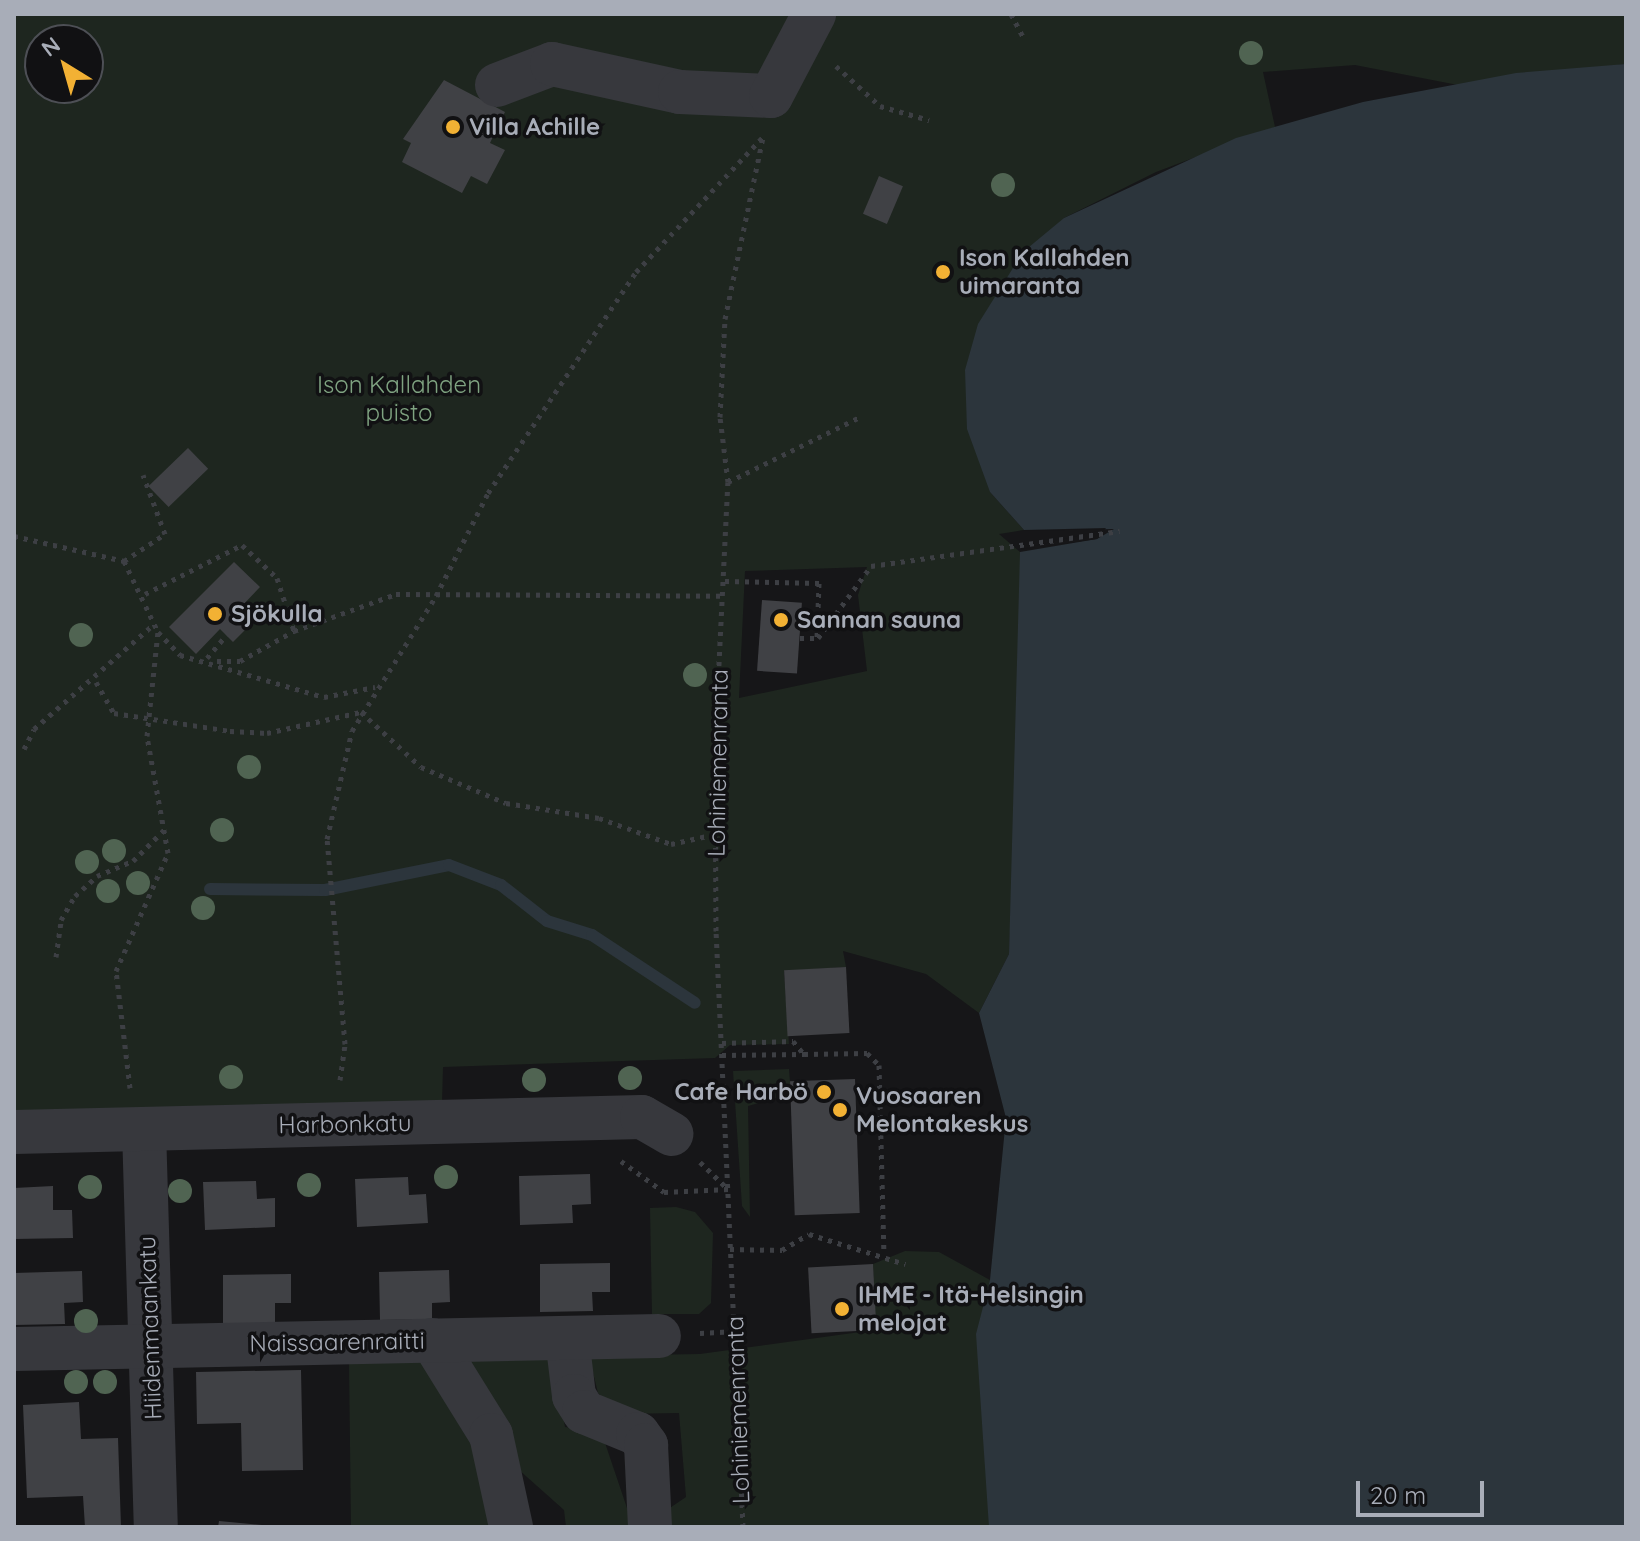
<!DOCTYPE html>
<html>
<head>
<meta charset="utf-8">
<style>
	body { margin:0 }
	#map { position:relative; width:1640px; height:1541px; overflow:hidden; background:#161618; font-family:Quicksand,sans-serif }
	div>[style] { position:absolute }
	.green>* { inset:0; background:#1e261f }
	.water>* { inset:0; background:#2c353c }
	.pier>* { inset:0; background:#161618 }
	.stream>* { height:12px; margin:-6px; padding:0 6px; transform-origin:6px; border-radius:6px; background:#2c353c }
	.building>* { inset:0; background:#404145; transform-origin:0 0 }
	.path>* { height:5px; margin-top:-2.5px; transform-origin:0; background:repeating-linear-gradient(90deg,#3d3f44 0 4px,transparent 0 10px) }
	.minor>* { height:44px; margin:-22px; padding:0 22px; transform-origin:22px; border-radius:22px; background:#37383d }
	.trees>* { width:24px; height:24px; margin:-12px; border-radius:50%; background:#506452 }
	.dots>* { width:22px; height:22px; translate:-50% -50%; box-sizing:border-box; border:4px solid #111113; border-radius:50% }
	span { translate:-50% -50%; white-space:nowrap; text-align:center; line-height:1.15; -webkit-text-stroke:7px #111113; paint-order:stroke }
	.poi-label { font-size:24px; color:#a8adb8; font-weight:700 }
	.left { translate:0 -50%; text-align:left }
	.right { translate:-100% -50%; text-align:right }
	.park-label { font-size:24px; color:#7fa381 }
	.street-label { font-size:24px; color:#a8adb8 }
	.frame { position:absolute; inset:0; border:16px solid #a8adb8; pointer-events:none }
	.north { position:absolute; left:24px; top:24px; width:80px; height:80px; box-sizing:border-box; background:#111113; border:2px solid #4d4f55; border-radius:50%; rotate:323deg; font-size:22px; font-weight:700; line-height:32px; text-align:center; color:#a8adb8 }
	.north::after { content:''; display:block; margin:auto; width:28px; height:36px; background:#f2b134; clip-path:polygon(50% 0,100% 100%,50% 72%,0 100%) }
	.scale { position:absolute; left:1356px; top:1481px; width:128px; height:36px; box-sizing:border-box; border:4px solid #a8adb8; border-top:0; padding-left:10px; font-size:24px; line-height:28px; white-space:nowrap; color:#a8adb8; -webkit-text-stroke:6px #111113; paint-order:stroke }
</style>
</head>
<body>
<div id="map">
	<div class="green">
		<div style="clip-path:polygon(evenodd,14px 14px,1626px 14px,1626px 64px,1458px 85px,1355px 65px,1263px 72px,1275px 127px,1156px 172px,1064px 218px,990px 492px,1024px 530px,999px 534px,1020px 552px,1022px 660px,1009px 954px,979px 1013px,926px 974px,843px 951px,846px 967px,784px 971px,789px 1044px,730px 1045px,715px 1058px,443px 1067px,442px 1103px,14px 1115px,14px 14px,40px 40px,88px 40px,88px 88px,40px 88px,40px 40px,14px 14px,867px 567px,858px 595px,867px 671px,739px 698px,745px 571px,867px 567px)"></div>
		<div style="clip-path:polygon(789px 1069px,791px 1094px,748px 1106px,750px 1217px,742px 1206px,733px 1071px)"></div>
		<div style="clip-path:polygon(676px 1207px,695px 1212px,713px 1233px,711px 1303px,699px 1314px,652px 1314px,650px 1208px)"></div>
		<div style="clip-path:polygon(905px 1251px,939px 1252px,990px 1280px,1122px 1527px,663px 1527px,661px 1514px,686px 1497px,679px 1413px,620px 1414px,598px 1393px,589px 1356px,700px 1354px,875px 1330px,873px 1264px)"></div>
		<div style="clip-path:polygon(552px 1357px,565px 1427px,601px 1431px,627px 1508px,642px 1527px,566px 1527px,564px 1510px,509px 1461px,463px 1359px)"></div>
		<div style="clip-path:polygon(426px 1360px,465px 1404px,494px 1527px,351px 1527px,349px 1362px)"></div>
	</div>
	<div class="water">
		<div style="clip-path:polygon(1626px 64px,1626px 1527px,989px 1527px,976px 1334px,990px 1280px,1006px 1118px,979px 1013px,1009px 954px,1020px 552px,1097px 539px,1106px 528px,1024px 530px,990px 492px,967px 429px,965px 370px,978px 324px,1023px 252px,1064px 218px,1236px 138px,1363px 102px,1516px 73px)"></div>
	</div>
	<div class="pier">
		<div style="clip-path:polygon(1114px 529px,1097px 539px,1017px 550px,1098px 531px,1019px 531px)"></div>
	</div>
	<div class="stream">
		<div style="left:210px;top:889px;width:115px;rotate:0.5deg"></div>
		<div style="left:325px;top:890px;width:126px;rotate:-11.4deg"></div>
		<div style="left:449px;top:865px;width:56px;rotate:21deg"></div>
		<div style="left:501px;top:885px;width:58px;rotate:38deg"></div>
		<div style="left:547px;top:921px;width:47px;rotate:17.3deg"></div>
		<div style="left:592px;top:935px;width:123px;rotate:33.4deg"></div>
	</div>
	<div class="building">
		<div style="clip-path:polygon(444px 80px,505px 112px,490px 143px,505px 150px,487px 184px,471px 176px,462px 193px,402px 162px,411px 143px,403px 139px)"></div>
		<div style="left:879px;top:176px;width:26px;height:41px;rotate:23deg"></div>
		<div style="left:188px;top:448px;width:29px;height:55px;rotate:46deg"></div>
		<div style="clip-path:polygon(234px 562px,260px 587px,240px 608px,254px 621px,233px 642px,220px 629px,196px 654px,169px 627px)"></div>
		<div style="left:762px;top:600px;width:40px;height:71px;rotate:4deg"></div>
		<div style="left:846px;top:967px;width:66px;height:62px;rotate:87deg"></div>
		<div style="left:855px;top:1079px;width:134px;height:65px;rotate:88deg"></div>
		<div style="clip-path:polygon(590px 1174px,591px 1204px,572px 1205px,573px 1223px,520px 1225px,519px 1176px)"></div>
		<div style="clip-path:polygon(408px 1177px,409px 1195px,426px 1194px,428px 1223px,357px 1227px,355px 1179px)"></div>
		<div style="clip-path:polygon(256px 1181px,257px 1199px,275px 1198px,275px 1227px,205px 1230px,203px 1182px)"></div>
		<div style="clip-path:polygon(53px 1186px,53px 1210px,72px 1210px,73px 1238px,14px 1239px,14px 1188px)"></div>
		<div style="clip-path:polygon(610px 1263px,610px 1292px,592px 1292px,593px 1311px,540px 1312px,540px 1264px)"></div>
		<div style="left:873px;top:1264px;width:66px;height:65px;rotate:87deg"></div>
		<div style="clip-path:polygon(449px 1270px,450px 1302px,432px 1303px,432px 1319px,380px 1320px,379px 1272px)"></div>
		<div style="clip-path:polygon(82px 1271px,83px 1302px,64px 1303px,65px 1324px,14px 1325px,14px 1273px)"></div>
		<div style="clip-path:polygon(291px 1274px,291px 1303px,275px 1303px,275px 1323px,223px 1324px,223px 1275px)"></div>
		<div style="clip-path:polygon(301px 1370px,303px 1470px,242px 1471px,241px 1423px,197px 1424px,196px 1372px)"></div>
		<div style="clip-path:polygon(79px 1402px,81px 1439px,118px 1438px,121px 1527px,85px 1527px,83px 1496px,27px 1498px,23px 1405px)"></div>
		<div style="clip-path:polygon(219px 1521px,262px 1525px,262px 1527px,218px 1527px)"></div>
	</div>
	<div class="path">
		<div style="left:1011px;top:14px;width:27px;rotate:62deg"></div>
		<div style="left:836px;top:66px;width:59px;rotate:42.3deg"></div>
		<div style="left:880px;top:106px;width:51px;rotate:15.9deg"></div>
		<div style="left:728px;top:482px;width:147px;rotate:-26.2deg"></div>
		<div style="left:14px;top:536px;width:113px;rotate:12.8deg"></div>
		<div style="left:124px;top:561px;width:79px;rotate:64.4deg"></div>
		<div style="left:158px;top:632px;width:32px;rotate:46deg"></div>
		<div style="left:180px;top:655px;width:150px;rotate:16.3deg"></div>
		<div style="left:324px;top:697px;width:52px;rotate:-11.1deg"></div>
		<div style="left:124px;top:561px;width:49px;rotate:-33.4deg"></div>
		<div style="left:165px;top:534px;width:63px;rotate:-110.4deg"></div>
		<div style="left:725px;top:581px;width:94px;rotate:1.2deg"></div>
		<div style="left:819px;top:583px;width:54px;rotate:92.1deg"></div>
		<div style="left:145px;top:594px;width:109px;rotate:-26.8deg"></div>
		<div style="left:242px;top:545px;width:48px;rotate:43.3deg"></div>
		<div style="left:277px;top:578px;width:56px;rotate:72.2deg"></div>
		<div style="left:800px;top:638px;width:18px"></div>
		<div style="left:818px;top:638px;width:89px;rotate:-53.6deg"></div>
		<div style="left:871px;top:566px;width:251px;rotate:-8deg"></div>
		<div style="left:207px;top:658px;width:30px;rotate:-50deg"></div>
		<div style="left:217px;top:661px;width:23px"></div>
		<div style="left:240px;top:661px;width:62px;rotate:-29.1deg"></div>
		<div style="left:294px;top:631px;width:109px;rotate:-19.9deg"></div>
		<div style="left:396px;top:594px;width:329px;rotate:0.3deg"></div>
		<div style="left:96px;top:682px;width:36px;rotate:60deg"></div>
		<div style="left:114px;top:713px;width:117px;rotate:8.8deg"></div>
		<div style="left:230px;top:731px;width:37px;rotate:3deg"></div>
		<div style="left:267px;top:733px;width:96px;rotate:-12.6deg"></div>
		<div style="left:361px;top:712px;width:81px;rotate:42.5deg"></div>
		<div style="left:421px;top:767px;width:92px;rotate:23deg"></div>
		<div style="left:506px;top:803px;width:94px;rotate:9.2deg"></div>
		<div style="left:599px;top:818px;width:77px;rotate:19.9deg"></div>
		<div style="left:671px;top:844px;width:46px;rotate:-12.5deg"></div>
		<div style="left:24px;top:749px;width:22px;rotate:-63deg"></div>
		<div style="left:34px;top:729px;width:159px;rotate:-41.2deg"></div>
		<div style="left:56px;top:957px;width:37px;rotate:-82deg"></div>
		<div style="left:61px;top:920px;width:28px;rotate:-60deg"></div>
		<div style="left:75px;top:896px;width:30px;rotate:-42deg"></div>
		<div style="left:97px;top:876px;width:39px;rotate:-23deg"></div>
		<div style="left:133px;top:861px;width:44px;rotate:-45deg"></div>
		<div style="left:722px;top:1043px;width:71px;rotate:-1.6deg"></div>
		<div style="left:793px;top:1041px;width:17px;rotate:50deg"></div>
		<div style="left:804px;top:1054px;width:63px;rotate:-0.9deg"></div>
		<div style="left:867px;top:1053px;width:17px;rotate:45deg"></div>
		<div style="left:879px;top:1065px;width:187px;rotate:88.5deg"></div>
		<div style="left:722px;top:1055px;width:82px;rotate:-0.7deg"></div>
		<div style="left:340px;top:1080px;width:36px;rotate:-82deg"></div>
		<div style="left:345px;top:1044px;width:206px;rotate:-95deg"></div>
		<div style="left:327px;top:839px;width:111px;rotate:-77deg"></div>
		<div style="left:352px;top:731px;width:159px;rotate:-58.1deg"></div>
		<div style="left:436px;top:596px;width:115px;rotate:-63.2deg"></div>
		<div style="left:488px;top:493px;width:266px;rotate:-56.2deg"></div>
		<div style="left:636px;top:272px;width:184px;rotate:-46.8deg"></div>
		<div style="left:130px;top:1088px;width:118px;rotate:-96.8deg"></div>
		<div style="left:116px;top:971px;width:129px;rotate:-66.2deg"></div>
		<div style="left:168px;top:853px;width:119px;rotate:-100.2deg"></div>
		<div style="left:147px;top:736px;width:105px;rotate:-84deg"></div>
		<div style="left:621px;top:1161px;width:53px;rotate:35.8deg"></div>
		<div style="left:664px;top:1192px;width:65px;rotate:-2.6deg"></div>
		<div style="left:700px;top:1162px;width:39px;rotate:44deg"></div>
		<div style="left:730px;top:1249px;width:52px;rotate:1.1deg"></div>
		<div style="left:782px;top:1250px;width:31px;rotate:-31deg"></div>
		<div style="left:809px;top:1234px;width:101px;rotate:17.4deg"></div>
		<div style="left:700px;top:1333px;width:37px;rotate:-3deg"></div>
		<div style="left:743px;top:1527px;width:597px;rotate:-92.59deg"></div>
		<div style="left:716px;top:931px;width:186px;rotate:-90.3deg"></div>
		<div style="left:715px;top:745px;width:263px;rotate:-87.2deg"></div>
		<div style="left:728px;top:482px;width:65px;rotate:-97deg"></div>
		<div style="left:720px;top:417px;width:98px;rotate:-87.1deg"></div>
		<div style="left:725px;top:319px;width:186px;rotate:-78.2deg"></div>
	</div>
	<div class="minor">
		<div style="left:497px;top:85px;width:59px;rotate:-20.9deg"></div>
		<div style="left:552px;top:64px;width:131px;rotate:12.3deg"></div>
		<div style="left:680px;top:92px;width:91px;rotate:2.5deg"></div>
		<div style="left:771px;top:96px;width:93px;rotate:-62.3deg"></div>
		<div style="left:144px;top:1129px;width:398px;rotate:88.3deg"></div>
		<div style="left:14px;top:1132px;width:628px;rotate:-1.37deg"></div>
		<div style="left:642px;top:1117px;width:34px;rotate:30deg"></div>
		<div style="left:567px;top:1338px;width:58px;rotate:83.1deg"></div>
		<div style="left:574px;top:1396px;width:19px;rotate:58deg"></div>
		<div style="left:584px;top:1412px;width:58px;rotate:22.2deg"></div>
		<div style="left:638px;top:1434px;width:14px;rotate:54deg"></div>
		<div style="left:646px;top:1445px;width:82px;rotate:87.2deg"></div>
		<div style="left:432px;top:1340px;width:112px;rotate:58.2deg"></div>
		<div style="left:491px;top:1435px;width:94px;rotate:77.7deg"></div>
		<div style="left:14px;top:1349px;width:645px;rotate:-1.15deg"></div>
	</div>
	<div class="trees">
		<div style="left:1251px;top:53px"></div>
		<div style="left:1003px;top:185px"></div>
		<div style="left:81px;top:635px"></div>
		<div style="left:695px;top:675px"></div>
		<div style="left:249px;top:767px"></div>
		<div style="left:222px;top:830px"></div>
		<div style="left:114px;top:851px"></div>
		<div style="left:87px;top:862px"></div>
		<div style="left:138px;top:883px"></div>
		<div style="left:108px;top:891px"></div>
		<div style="left:203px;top:908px"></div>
		<div style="left:231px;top:1077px"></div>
		<div style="left:630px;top:1078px"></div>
		<div style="left:534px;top:1080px"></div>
		<div style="left:446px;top:1177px"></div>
		<div style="left:309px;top:1185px"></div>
		<div style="left:90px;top:1187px"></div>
		<div style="left:180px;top:1191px"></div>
		<div style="left:86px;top:1321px"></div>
		<div style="left:76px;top:1382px"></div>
		<div style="left:105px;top:1382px"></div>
	</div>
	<div class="dots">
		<div style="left:453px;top:127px;background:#f2b134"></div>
		<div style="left:943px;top:272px;background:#f2b134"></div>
		<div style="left:215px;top:614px;background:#f2b134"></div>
		<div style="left:781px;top:620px;background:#f2b134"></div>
		<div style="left:824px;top:1092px;background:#f2b134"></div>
		<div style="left:840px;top:1110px;background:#f2b134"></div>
		<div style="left:842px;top:1309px;background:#f2b134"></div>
	</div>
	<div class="poi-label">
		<span class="left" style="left:469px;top:127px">Villa Achille</span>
		<span class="left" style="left:959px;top:272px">Ison Kallahden<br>uimaranta</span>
		<span class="left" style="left:231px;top:614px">Sjökulla</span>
		<span class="left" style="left:797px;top:620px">Sannan sauna</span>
		<span class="right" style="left:808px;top:1092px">Cafe Harbö</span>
		<span class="left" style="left:856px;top:1110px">Vuosaaren<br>Melontakeskus</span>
		<span class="left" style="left:858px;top:1309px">IHME - Itä-Helsingin<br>melojat</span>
	</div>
	<div class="park-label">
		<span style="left:399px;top:399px">Ison Kallahden<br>puisto</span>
	</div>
	<div class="street-label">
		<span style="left:718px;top:763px;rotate:-89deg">Lohiniemenranta</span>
		<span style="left:345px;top:1124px;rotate:-1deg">Harbonkatu</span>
		<span style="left:150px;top:1328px;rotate:-92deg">Hiidenmaankatu</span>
		<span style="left:337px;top:1342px;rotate:-1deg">Naissaarenraitti</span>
		<span style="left:738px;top:1410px;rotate:-92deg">Lohiniemenranta</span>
	</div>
	<div class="frame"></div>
	<div class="north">N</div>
	<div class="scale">20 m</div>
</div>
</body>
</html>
